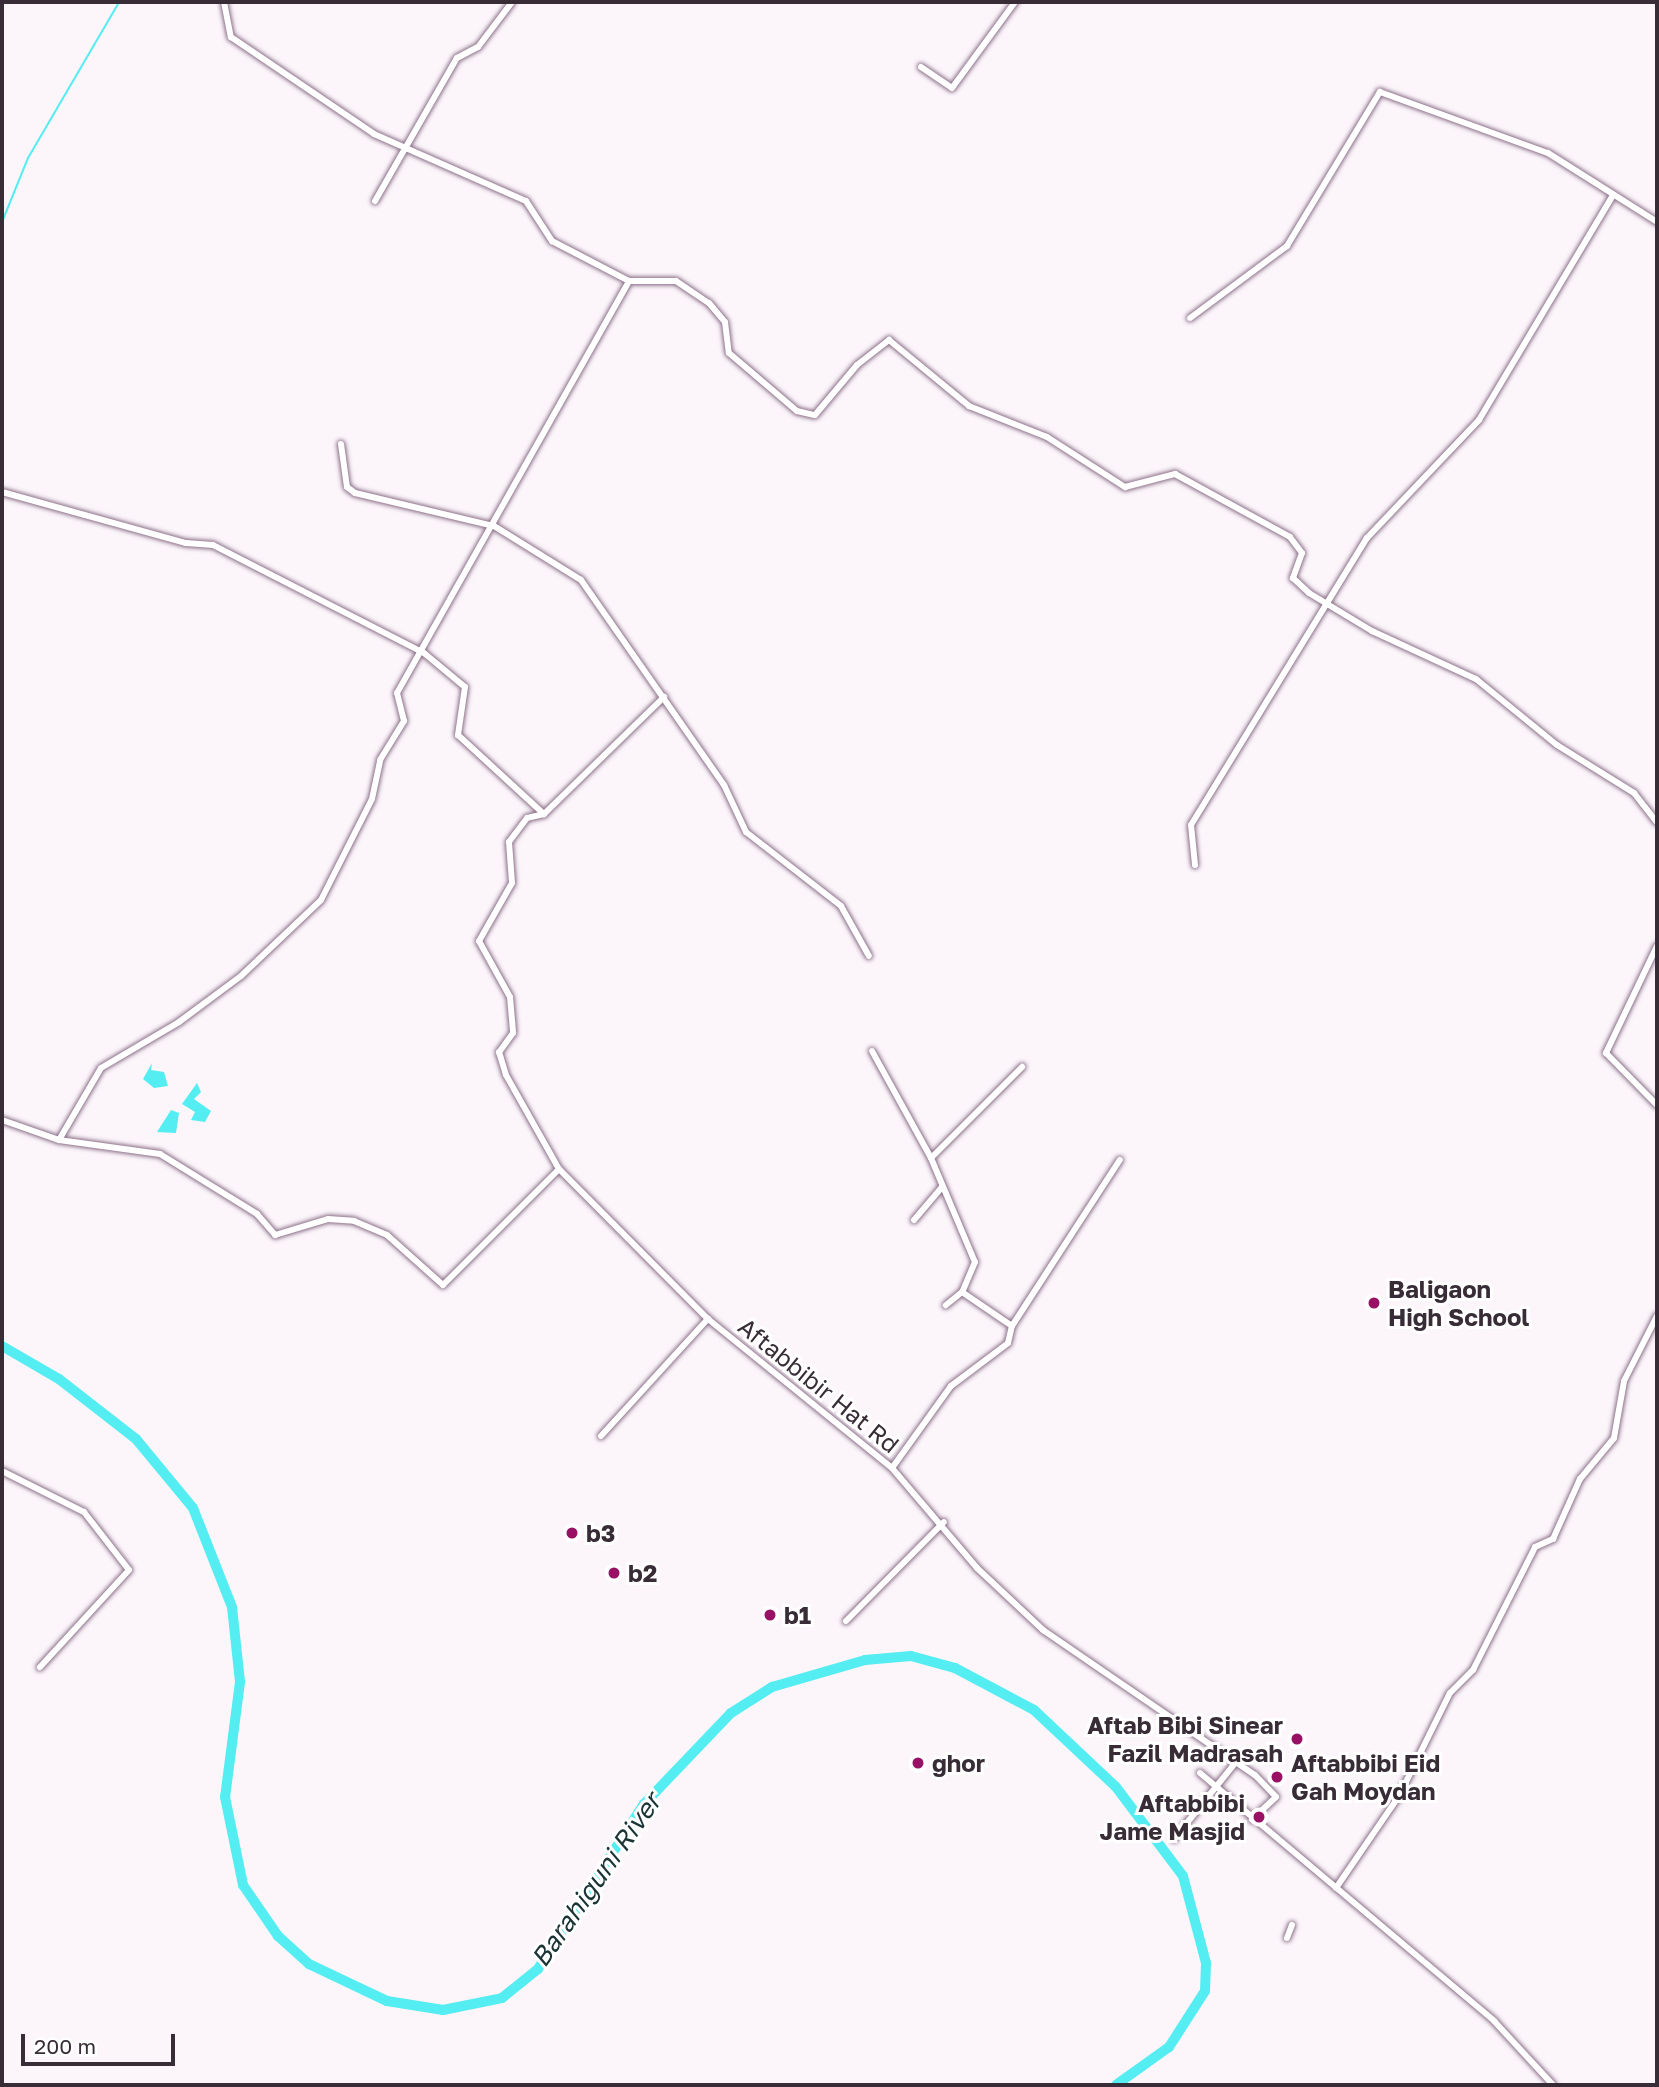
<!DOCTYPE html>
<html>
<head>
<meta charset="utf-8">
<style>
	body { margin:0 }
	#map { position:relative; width:1659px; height:2087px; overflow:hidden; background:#fcf6fb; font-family:"Golos Text",sans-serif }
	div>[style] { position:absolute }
	.water>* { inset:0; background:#54edf2 }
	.stream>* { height:2px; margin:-1px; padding:0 1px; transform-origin:1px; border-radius:1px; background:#54edf2 }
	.river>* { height:10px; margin:-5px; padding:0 5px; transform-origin:5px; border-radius:5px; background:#54edf2 }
	.roads { filter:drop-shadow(0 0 2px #8d718a) drop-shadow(0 0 2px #8d718a) }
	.street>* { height:6px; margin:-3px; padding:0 3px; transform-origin:3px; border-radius:3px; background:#fff }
	.dots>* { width:19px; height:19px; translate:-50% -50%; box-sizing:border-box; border:4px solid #fff; border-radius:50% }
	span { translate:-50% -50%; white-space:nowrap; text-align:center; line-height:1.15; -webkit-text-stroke:6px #fff; paint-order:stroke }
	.poi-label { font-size:24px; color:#382c37; font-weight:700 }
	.left { translate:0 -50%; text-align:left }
	.right { translate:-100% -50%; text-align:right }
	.street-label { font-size:24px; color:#382c37 }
	.water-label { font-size:26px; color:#1a3334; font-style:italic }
	.frame { position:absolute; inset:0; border:4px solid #382c37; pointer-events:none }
	.scale { position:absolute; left:21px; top:2034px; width:154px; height:32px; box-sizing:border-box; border:4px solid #382c37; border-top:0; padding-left:9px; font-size:21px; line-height:24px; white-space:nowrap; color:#382c37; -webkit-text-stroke:5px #fff; paint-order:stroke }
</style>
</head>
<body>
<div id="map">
	<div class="water">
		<div style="clip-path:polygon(152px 1063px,151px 1070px,164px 1072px,168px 1086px,154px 1088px,143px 1079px)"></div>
		<div style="clip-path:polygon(197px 1083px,201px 1092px,194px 1099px,211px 1111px,205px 1122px,191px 1120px,195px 1112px,182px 1104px)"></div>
		<div style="clip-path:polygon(171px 1110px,179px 1113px,176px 1133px,157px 1132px)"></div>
	</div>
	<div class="stream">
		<div style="left:2px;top:222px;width:69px;rotate:-67.9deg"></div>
		<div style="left:28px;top:158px;width:181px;rotate:-59.7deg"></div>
	</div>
	<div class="river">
		<div style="left:2px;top:1346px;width:66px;rotate:30.1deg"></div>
		<div style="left:59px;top:1379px;width:98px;rotate:37.9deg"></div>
		<div style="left:136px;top:1439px;width:89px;rotate:50.4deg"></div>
		<div style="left:193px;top:1508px;width:106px;rotate:68.5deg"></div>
		<div style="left:232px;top:1607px;width:75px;rotate:83.9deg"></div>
		<div style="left:240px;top:1682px;width:116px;rotate:97.4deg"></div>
		<div style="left:225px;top:1797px;width:90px;rotate:78.4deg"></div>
		<div style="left:243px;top:1885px;width:62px;rotate:55.5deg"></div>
		<div style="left:278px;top:1936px;width:42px;rotate:42.1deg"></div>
		<div style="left:309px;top:1964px;width:86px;rotate:25.4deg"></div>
		<div style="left:387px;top:2001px;width:57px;rotate:9.1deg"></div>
		<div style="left:443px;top:2010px;width:60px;rotate:-11.5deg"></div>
		<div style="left:502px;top:1998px;width:46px;rotate:-38.9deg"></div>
		<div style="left:538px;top:1969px;width:196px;rotate:-57.3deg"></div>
		<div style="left:644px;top:1804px;width:126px;rotate:-46.3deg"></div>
		<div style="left:731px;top:1713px;width:49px;rotate:-32.4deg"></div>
		<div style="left:772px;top:1687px;width:97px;rotate:-16.2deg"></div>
		<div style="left:865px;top:1660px;width:46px;rotate:-5deg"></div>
		<div style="left:911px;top:1656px;width:46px;rotate:15.3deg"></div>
		<div style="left:955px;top:1668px;width:89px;rotate:28deg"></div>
		<div style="left:1034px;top:1710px;width:112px;rotate:43.2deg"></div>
		<div style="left:1116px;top:1787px;width:111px;rotate:53deg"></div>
		<div style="left:1183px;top:1876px;width:90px;rotate:75.2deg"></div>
		<div style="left:1206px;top:1963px;width:28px;rotate:92deg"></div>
		<div style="left:1205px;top:1991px;width:67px;rotate:122.7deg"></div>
		<div style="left:1169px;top:2047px;width:65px;rotate:144.4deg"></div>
	</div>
	<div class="roads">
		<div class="street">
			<div style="left:224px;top:2px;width:36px;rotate:79deg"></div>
			<div style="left:231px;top:37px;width:173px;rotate:34.1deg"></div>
			<div style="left:374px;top:134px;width:166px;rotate:23.8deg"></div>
			<div style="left:526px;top:201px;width:48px;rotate:57deg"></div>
			<div style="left:552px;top:241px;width:87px;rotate:27.5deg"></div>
			<div style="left:629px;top:281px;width:47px"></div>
			<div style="left:676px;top:281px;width:40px;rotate:34deg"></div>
			<div style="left:709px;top:303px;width:25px;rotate:50deg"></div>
			<div style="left:725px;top:322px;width:31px;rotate:83deg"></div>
			<div style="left:729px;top:353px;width:89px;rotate:40.5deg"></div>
			<div style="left:797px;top:411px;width:18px;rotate:13deg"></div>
			<div style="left:815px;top:415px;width:65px;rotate:-50deg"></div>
			<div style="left:857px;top:365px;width:41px;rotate:-38deg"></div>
			<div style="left:889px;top:340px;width:104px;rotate:39.5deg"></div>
			<div style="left:969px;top:406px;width:84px;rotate:21.7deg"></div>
			<div style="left:1047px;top:437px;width:93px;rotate:32.7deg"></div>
			<div style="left:1125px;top:487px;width:52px;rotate:-14.6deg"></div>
			<div style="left:1175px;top:474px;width:131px;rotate:28.7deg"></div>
			<div style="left:1290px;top:537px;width:20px;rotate:53deg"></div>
			<div style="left:1302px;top:553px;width:27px;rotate:110deg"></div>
			<div style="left:1293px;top:578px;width:22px;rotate:43deg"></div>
			<div style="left:1309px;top:593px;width:74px;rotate:31.1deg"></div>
			<div style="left:1372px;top:631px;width:115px;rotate:24.8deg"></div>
			<div style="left:1476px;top:679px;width:104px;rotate:39.2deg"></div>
			<div style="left:1557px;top:745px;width:91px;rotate:31.9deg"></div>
			<div style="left:1634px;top:793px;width:37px;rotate:52deg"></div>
			<div style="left:921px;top:67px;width:37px;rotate:34deg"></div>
			<div style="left:952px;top:88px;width:107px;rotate:-53.8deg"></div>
			<div style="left:375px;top:201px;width:165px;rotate:-60.2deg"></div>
			<div style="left:457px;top:58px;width:24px;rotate:-28deg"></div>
			<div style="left:478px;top:47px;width:56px;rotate:-52.9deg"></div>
			<div style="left:1190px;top:318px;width:121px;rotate:-36.6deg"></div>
			<div style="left:1287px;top:246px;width:180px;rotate:-58.9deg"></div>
			<div style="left:1380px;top:92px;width:179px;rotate:20deg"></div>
			<div style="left:1548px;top:153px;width:129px;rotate:32.3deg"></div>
			<div style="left:341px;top:444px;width:43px;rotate:82.1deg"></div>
			<div style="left:347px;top:487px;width:10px;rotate:37deg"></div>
			<div style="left:355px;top:493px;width:143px;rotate:13.4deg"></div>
			<div style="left:494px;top:526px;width:102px;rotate:31.8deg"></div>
			<div style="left:581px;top:580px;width:250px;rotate:55.1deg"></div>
			<div style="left:724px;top:785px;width:52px;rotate:64.9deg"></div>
			<div style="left:746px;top:832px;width:120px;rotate:37.9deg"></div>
			<div style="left:841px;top:906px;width:57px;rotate:60.8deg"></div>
			<div style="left:2px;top:492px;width:191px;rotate:15.5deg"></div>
			<div style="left:186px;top:543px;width:27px;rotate:4deg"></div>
			<div style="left:213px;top:545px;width:237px;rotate:27.1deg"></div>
			<div style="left:424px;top:653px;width:53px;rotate:39.7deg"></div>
			<div style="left:465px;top:687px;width:49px;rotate:98.3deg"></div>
			<div style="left:458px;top:735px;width:117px;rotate:42.6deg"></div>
			<div style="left:544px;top:814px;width:17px;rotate:167deg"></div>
			<div style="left:527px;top:818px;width:30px;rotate:127deg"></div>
			<div style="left:509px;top:842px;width:41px;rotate:85.8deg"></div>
			<div style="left:512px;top:883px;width:67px;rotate:119.6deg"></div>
			<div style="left:479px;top:941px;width:64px;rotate:61deg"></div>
			<div style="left:510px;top:997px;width:36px;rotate:85deg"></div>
			<div style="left:513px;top:1033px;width:24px;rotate:126deg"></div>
			<div style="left:499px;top:1052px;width:24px;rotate:73deg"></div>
			<div style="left:506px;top:1075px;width:108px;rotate:60.6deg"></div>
			<div style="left:559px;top:1169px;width:211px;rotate:45.2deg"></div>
			<div style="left:708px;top:1319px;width:237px;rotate:39deg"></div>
			<div style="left:892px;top:1468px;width:131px;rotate:49.6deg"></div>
			<div style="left:977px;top:1568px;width:91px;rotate:43.2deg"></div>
			<div style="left:1043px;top:1630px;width:257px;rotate:34.4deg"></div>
			<div style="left:1255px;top:1775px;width:30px;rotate:46deg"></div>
			<div style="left:1276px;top:1797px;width:33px;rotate:137deg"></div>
			<div style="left:544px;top:814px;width:168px;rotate:-44.3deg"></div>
			<div style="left:1195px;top:865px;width:40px;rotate:-95.7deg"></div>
			<div style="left:1191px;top:825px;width:337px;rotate:-58.5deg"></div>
			<div style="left:1367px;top:538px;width:163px;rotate:-46.5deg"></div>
			<div style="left:1479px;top:420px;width:262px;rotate:-59.2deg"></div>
			<div style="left:1657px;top:946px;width:119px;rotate:115.5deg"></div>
			<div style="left:1606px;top:1053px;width:73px;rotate:45.6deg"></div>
			<div style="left:872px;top:1051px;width:122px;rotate:61.1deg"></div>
			<div style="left:931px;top:1158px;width:113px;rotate:67.1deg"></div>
			<div style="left:975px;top:1262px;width:33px;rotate:113deg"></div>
			<div style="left:962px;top:1292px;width:21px;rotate:141deg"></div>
			<div style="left:2px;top:1120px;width:60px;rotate:19.3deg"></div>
			<div style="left:59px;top:1140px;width:102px;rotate:7.9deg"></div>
			<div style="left:160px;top:1154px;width:114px;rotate:31.7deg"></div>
			<div style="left:257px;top:1214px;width:28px;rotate:49deg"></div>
			<div style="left:275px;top:1235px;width:55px;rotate:-16.8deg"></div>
			<div style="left:328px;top:1219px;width:26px;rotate:4deg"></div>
			<div style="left:354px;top:1221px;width:36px;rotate:23deg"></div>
			<div style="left:387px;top:1235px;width:75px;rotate:41.8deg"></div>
			<div style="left:443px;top:1285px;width:164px;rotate:-45deg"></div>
			<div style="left:59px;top:1140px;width:83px;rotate:-59.7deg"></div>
			<div style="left:101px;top:1068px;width:91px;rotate:-30.5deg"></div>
			<div style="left:179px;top:1022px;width:77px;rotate:-36.6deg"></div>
			<div style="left:241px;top:976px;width:110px;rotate:-43.5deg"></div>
			<div style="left:321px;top:900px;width:113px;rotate:-63.2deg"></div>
			<div style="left:372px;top:799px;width:40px;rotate:-78deg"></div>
			<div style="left:380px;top:760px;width:46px;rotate:-58.4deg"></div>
			<div style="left:404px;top:721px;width:29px;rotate:-104deg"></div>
			<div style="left:397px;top:693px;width:473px;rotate:-60.6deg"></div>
			<div style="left:931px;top:1158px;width:129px;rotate:-45deg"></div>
			<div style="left:914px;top:1220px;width:43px;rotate:-49.7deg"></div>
			<div style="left:962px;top:1292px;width:60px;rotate:34.2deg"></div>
			<div style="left:1012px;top:1326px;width:198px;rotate:-57deg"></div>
			<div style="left:601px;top:1436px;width:159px;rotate:-47.6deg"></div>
			<div style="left:892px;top:1468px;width:101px;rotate:-54.3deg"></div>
			<div style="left:951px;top:1386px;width:71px;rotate:-37deg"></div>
			<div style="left:1008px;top:1343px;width:17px;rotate:-77deg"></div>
			<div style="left:2px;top:1471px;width:92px;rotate:26.6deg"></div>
			<div style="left:84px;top:1512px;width:73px;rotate:52.2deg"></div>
			<div style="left:129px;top:1570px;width:132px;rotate:132.5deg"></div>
			<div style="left:846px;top:1621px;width:139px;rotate:-45.3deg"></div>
			<div style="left:1200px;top:1773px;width:385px;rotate:40.1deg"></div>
			<div style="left:1494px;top:2021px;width:87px;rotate:47.3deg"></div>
			<div style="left:1174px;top:1839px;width:99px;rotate:-51.2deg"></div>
			<div style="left:1336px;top:1888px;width:112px;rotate:-55.6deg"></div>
			<div style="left:1399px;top:1796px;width:115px;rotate:-63.7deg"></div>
			<div style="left:1450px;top:1693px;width:33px;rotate:-45deg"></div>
			<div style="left:1473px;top:1670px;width:138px;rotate:-63.2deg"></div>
			<div style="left:1535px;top:1547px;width:20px;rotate:-24deg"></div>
			<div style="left:1553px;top:1539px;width:66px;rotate:-65.8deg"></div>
			<div style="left:1580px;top:1479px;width:53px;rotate:-50.3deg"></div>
			<div style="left:1614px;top:1438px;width:58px;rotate:-80deg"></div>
			<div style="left:1624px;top:1381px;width:73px;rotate:-63.1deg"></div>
			<div style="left:1287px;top:1938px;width:14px;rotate:-69deg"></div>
		</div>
	</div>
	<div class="dots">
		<div style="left:1374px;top:1303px;background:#981165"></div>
		<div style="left:572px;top:1533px;background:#981165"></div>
		<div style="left:614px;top:1573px;background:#981165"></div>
		<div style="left:770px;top:1615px;background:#981165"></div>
		<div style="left:1297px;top:1739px;background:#981165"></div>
		<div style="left:918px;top:1763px;background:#981165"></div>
		<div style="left:1277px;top:1777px;background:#981165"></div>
		<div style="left:1259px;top:1817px;background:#981165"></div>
	</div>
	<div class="poi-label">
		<span class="left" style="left:1388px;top:1303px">Baligaon<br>High School</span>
		<span class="left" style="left:586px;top:1533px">b3</span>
		<span class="left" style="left:628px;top:1573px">b2</span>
		<span class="left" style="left:784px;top:1615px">b1</span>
		<span class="right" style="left:1283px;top:1739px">Aftab Bibi Sinear<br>Fazil Madrasah</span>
		<span class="left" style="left:932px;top:1763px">ghor</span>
		<span class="left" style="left:1291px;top:1777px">Aftabbibi Eid<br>Gah Moydan</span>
		<span class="right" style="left:1245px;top:1817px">Aftabbibi<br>Jame Masjid</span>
	</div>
	<div class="street-label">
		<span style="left:819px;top:1385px;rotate:39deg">Aftabbibir Hat Rd</span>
	</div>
	<div class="water-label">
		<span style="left:596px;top:1880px;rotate:-55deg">Barahiguni River</span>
	</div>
	<div class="frame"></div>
	<div class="scale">200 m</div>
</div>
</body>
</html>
